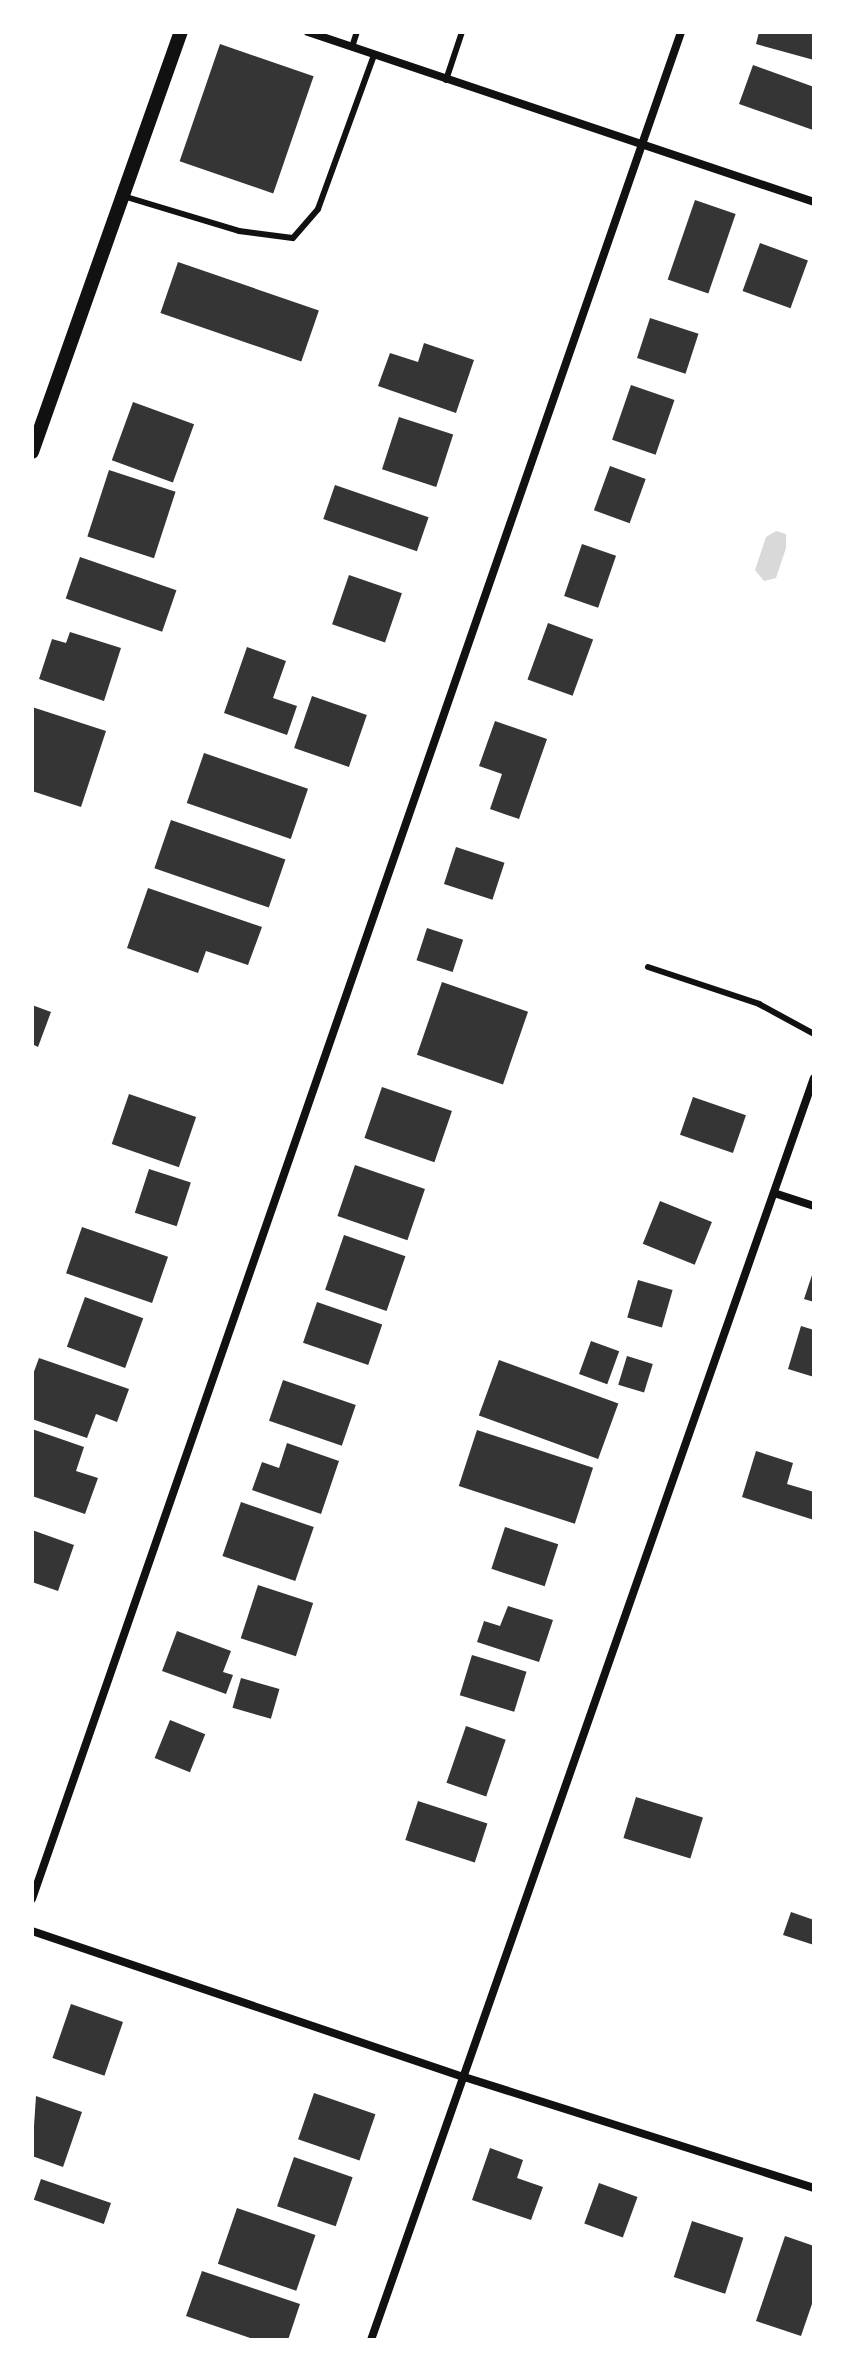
<!DOCTYPE html>
<html>
<head>
<meta charset="utf-8">
<style>
	body { margin:0 }
	#map { position:relative; width:846px; height:2372px; overflow:hidden; background:#fff; font-family:Inter,sans-serif }
	div>[style] { position:absolute }
	.water>* { inset:0; background:#d9d9d9 }
	.building>* { inset:0; background:#353535; transform-origin:0 0 }
	.service>* { height:6px; margin:-3px; padding:0 3px; transform-origin:3px; border-radius:3px; background:#111 }
	.minor>* { height:8px; margin:-4px; padding:0 4px; transform-origin:4px; border-radius:4px; background:#111 }
	.tertiary>* { height:14px; margin:-7px; padding:0 7px; transform-origin:7px; border-radius:7px; background:#111 }
	span { translate:-50% -50%; white-space:nowrap; text-align:center; line-height:1.15; -webkit-text-stroke:8px #fff; paint-order:stroke }
	.frame { position:absolute; inset:0; border:34px solid #fff; pointer-events:none }
</style>
</head>
<body>
<div id="map">
	<div class="water">
		<div style="clip-path:polygon(776px 531px,786px 534px,786px 548px,776px 578px,764px 581px,755px 570px,766px 537px)"></div>
	</div>
	<div class="building">
		<div style="clip-path:polygon(759px 32px,814px 32px,814px 60px,756px 44px)"></div>
		<div style="left:220px;top:44px;width:99px;height:124px;rotate:19deg"></div>
		<div style="clip-path:polygon(753px 65px,814px 87px,813px 130px,739px 104px)"></div>
		<div style="left:695px;top:200px;width:43px;height:84px;rotate:19deg"></div>
		<div style="left:760px;top:243px;width:51px;height:51px;rotate:20deg"></div>
		<div style="left:178px;top:262px;width:149px;height:54px;rotate:19deg"></div>
		<div style="left:650px;top:318px;width:51px;height:42px;rotate:18deg"></div>
		<div style="clip-path:polygon(424px 343px,474px 360px,456px 413px,378px 386px,390px 353px,418px 362px)"></div>
		<div style="left:631px;top:385px;width:46px;height:58px;rotate:19deg"></div>
		<div style="left:133px;top:402px;width:65px;height:62px;rotate:20deg"></div>
		<div style="left:399px;top:417px;width:57px;height:55px;rotate:18deg"></div>
		<div style="left:610px;top:466px;width:38px;height:47px;rotate:20deg"></div>
		<div style="left:109px;top:470px;width:70px;height:70px;rotate:18deg"></div>
		<div style="left:335px;top:485px;width:99px;height:36px;rotate:19deg"></div>
		<div style="left:582px;top:544px;width:36px;height:55px;rotate:19deg"></div>
		<div style="left:80px;top:557px;width:102px;height:44px;rotate:19deg"></div>
		<div style="left:349px;top:575px;width:56px;height:52px;rotate:19deg"></div>
		<div style="left:548px;top:623px;width:48px;height:60px;rotate:20deg"></div>
		<div style="clip-path:polygon(70px 632px,121px 648px,104px 701px,39px 679px,52px 639px,66px 643px)"></div>
		<div style="clip-path:polygon(247px 647px,286px 661px,273px 698px,297px 706px,287px 735px,224px 713px)"></div>
		<div style="left:312px;top:696px;width:58px;height:55px;rotate:19deg"></div>
		<div style="clip-path:polygon(32px 707px,106px 731px,81px 807px,32px 791px)"></div>
		<div style="clip-path:polygon(495px 721px,547px 739px,519px 819px,490px 809px,502px 774px,479px 766px)"></div>
		<div style="left:204px;top:753px;width:110px;height:53px;rotate:19deg"></div>
		<div style="left:171px;top:820px;width:121px;height:51px;rotate:19deg"></div>
		<div style="left:456px;top:847px;width:51px;height:39px;rotate:18deg"></div>
		<div style="clip-path:polygon(148px 888px,262px 927px,248px 965px,206px 951px,198px 973px,127px 948px)"></div>
		<div style="left:427px;top:928px;width:38px;height:34px;rotate:18deg"></div>
		<div style="left:442px;top:982px;width:91px;height:77px;rotate:19deg"></div>
		<div style="clip-path:polygon(32px 1005px,51px 1012px,38px 1047px,32px 1044px)"></div>
		<div style="left:382px;top:1087px;width:74px;height:54px;rotate:19deg"></div>
		<div style="left:129px;top:1094px;width:71px;height:53px;rotate:19deg"></div>
		<div style="left:693px;top:1097px;width:56px;height:40px;rotate:19deg"></div>
		<div style="left:355px;top:1165px;width:74px;height:54px;rotate:19deg"></div>
		<div style="left:149px;top:1169px;width:44px;height:46px;rotate:18deg"></div>
		<div style="left:660px;top:1201px;width:56px;height:46px;rotate:22deg"></div>
		<div style="left:82px;top:1227px;width:91px;height:49px;rotate:19deg"></div>
		<div style="left:344px;top:1235px;width:65px;height:58px;rotate:19deg"></div>
		<div style="clip-path:polygon(813px 1272px,814px 1272px,814px 1302px,804px 1299px)"></div>
		<div style="left:638px;top:1280px;width:36px;height:39px;rotate:16deg"></div>
		<div style="left:85px;top:1297px;width:62px;height:53px;rotate:20deg"></div>
		<div style="left:317px;top:1302px;width:69px;height:43px;rotate:19deg"></div>
		<div style="clip-path:polygon(801px 1326px,814px 1330px,814px 1377px,788px 1369px)"></div>
		<div style="left:591px;top:1341px;width:30px;height:35px;rotate:20deg"></div>
		<div style="left:627px;top:1356px;width:27px;height:30px;rotate:17deg"></div>
		<div style="clip-path:polygon(39px 1358px,129px 1389px,117px 1422px,96px 1414px,87px 1438px,32px 1419px,32px 1377px)"></div>
		<div style="left:499px;top:1360px;width:127px;height:59px;rotate:20deg"></div>
		<div style="left:283px;top:1380px;width:77px;height:43px;rotate:19deg"></div>
		<div style="clip-path:polygon(32px 1429px,84px 1447px,76px 1471px,98px 1478px,85px 1514px,32px 1496px)"></div>
		<div style="left:477px;top:1430px;width:122px;height:59px;rotate:18deg"></div>
		<div style="clip-path:polygon(287px 1443px,339px 1461px,321px 1514px,252px 1490px,262px 1462px,279px 1468px)"></div>
		<div style="clip-path:polygon(756px 1451px,793px 1463px,787px 1484px,814px 1492px,814px 1520px,742px 1497px)"></div>
		<div style="left:241px;top:1502px;width:77px;height:57px;rotate:19deg"></div>
		<div style="left:505px;top:1527px;width:56px;height:44px;rotate:18deg"></div>
		<div style="clip-path:polygon(32px 1530px,74px 1545px,58px 1591px,32px 1582px)"></div>
		<div style="left:258px;top:1585px;width:58px;height:56px;rotate:18deg"></div>
		<div style="clip-path:polygon(508px 1606px,553px 1620px,539px 1662px,477px 1642px,484px 1621px,500px 1626px)"></div>
		<div style="clip-path:polygon(177px 1631px,231px 1651px,223px 1672px,233px 1675px,226px 1694px,162px 1671px)"></div>
		<div style="left:472px;top:1655px;width:57px;height:42px;rotate:17deg"></div>
		<div style="left:241px;top:1678px;width:40px;height:31px;rotate:16deg"></div>
		<div style="left:170px;top:1720px;width:38px;height:41px;rotate:22deg"></div>
		<div style="left:466px;top:1726px;width:42px;height:60px;rotate:19deg"></div>
		<div style="left:636px;top:1797px;width:70px;height:43px;rotate:17deg"></div>
		<div style="left:418px;top:1801px;width:73px;height:41px;rotate:18deg"></div>
		<div style="clip-path:polygon(791px 1912px,814px 1920px,814px 1945px,783px 1935px)"></div>
		<div style="left:71px;top:2004px;width:55px;height:57px;rotate:19deg"></div>
		<div style="left:314px;top:2093px;width:65px;height:49px;rotate:19deg"></div>
		<div style="clip-path:polygon(36px 2096px,82px 2112px,63px 2167px,32px 2156px)"></div>
		<div style="clip-path:polygon(490px 2148px,523px 2160px,517px 2178px,543px 2187px,531px 2220px,472px 2200px)"></div>
		<div style="left:294px;top:2157px;width:62px;height:52px;rotate:19deg"></div>
		<div style="left:41px;top:2179px;width:74px;height:22px;rotate:19deg"></div>
		<div style="left:599px;top:2183px;width:41px;height:43px;rotate:20deg"></div>
		<div style="left:237px;top:2208px;width:83px;height:59px;rotate:19deg"></div>
		<div style="left:692px;top:2221px;width:54px;height:59px;rotate:18deg"></div>
		<div style="clip-path:polygon(785px 2236px,814px 2246px,814px 2298px,801px 2336px,756px 2321px)"></div>
		<div style="clip-path:polygon(202px 2271px,300px 2304px,288px 2340px,256px 2340px,186px 2316px)"></div>
	</div>
	<div class="service">
		<div style="left:352px;top:47px;width:16px;rotate:-72deg"></div>
		<div style="left:446px;top:80px;width:51px;rotate:-71.6deg"></div>
		<div style="left:123px;top:196px;width:121px;rotate:16.8deg"></div>
		<div style="left:239px;top:231px;width:54px;rotate:7.4deg"></div>
		<div style="left:293px;top:238px;width:38px;rotate:-49deg"></div>
		<div style="left:318px;top:209px;width:164px;rotate:-70deg"></div>
		<div style="left:648px;top:967px;width:117px;rotate:18.4deg"></div>
		<div style="left:759px;top:1004px;width:63px;rotate:28.6deg"></div>
	</div>
	<div class="minor">
		<div style="left:308px;top:32px;width:534px;rotate:18.57deg"></div>
		<div style="left:774px;top:1193px;width:42px;rotate:18deg"></div>
		<div style="left:32px;top:1899px;width:1977px;rotate:-70.83deg"></div>
		<div style="left:32px;top:1931px;width:453px;rotate:18.7deg"></div>
		<div style="left:461px;top:2076px;width:370px;rotate:17.6deg"></div>
		<div style="left:371px;top:2340px;width:1337px;rotate:-70.66deg"></div>
	</div>
	<div class="tertiary">
		<div style="left:32px;top:452px;width:446px;rotate:-70.5deg"></div>
	</div>
	<div class="frame"></div>
</div>
</body>
</html>
